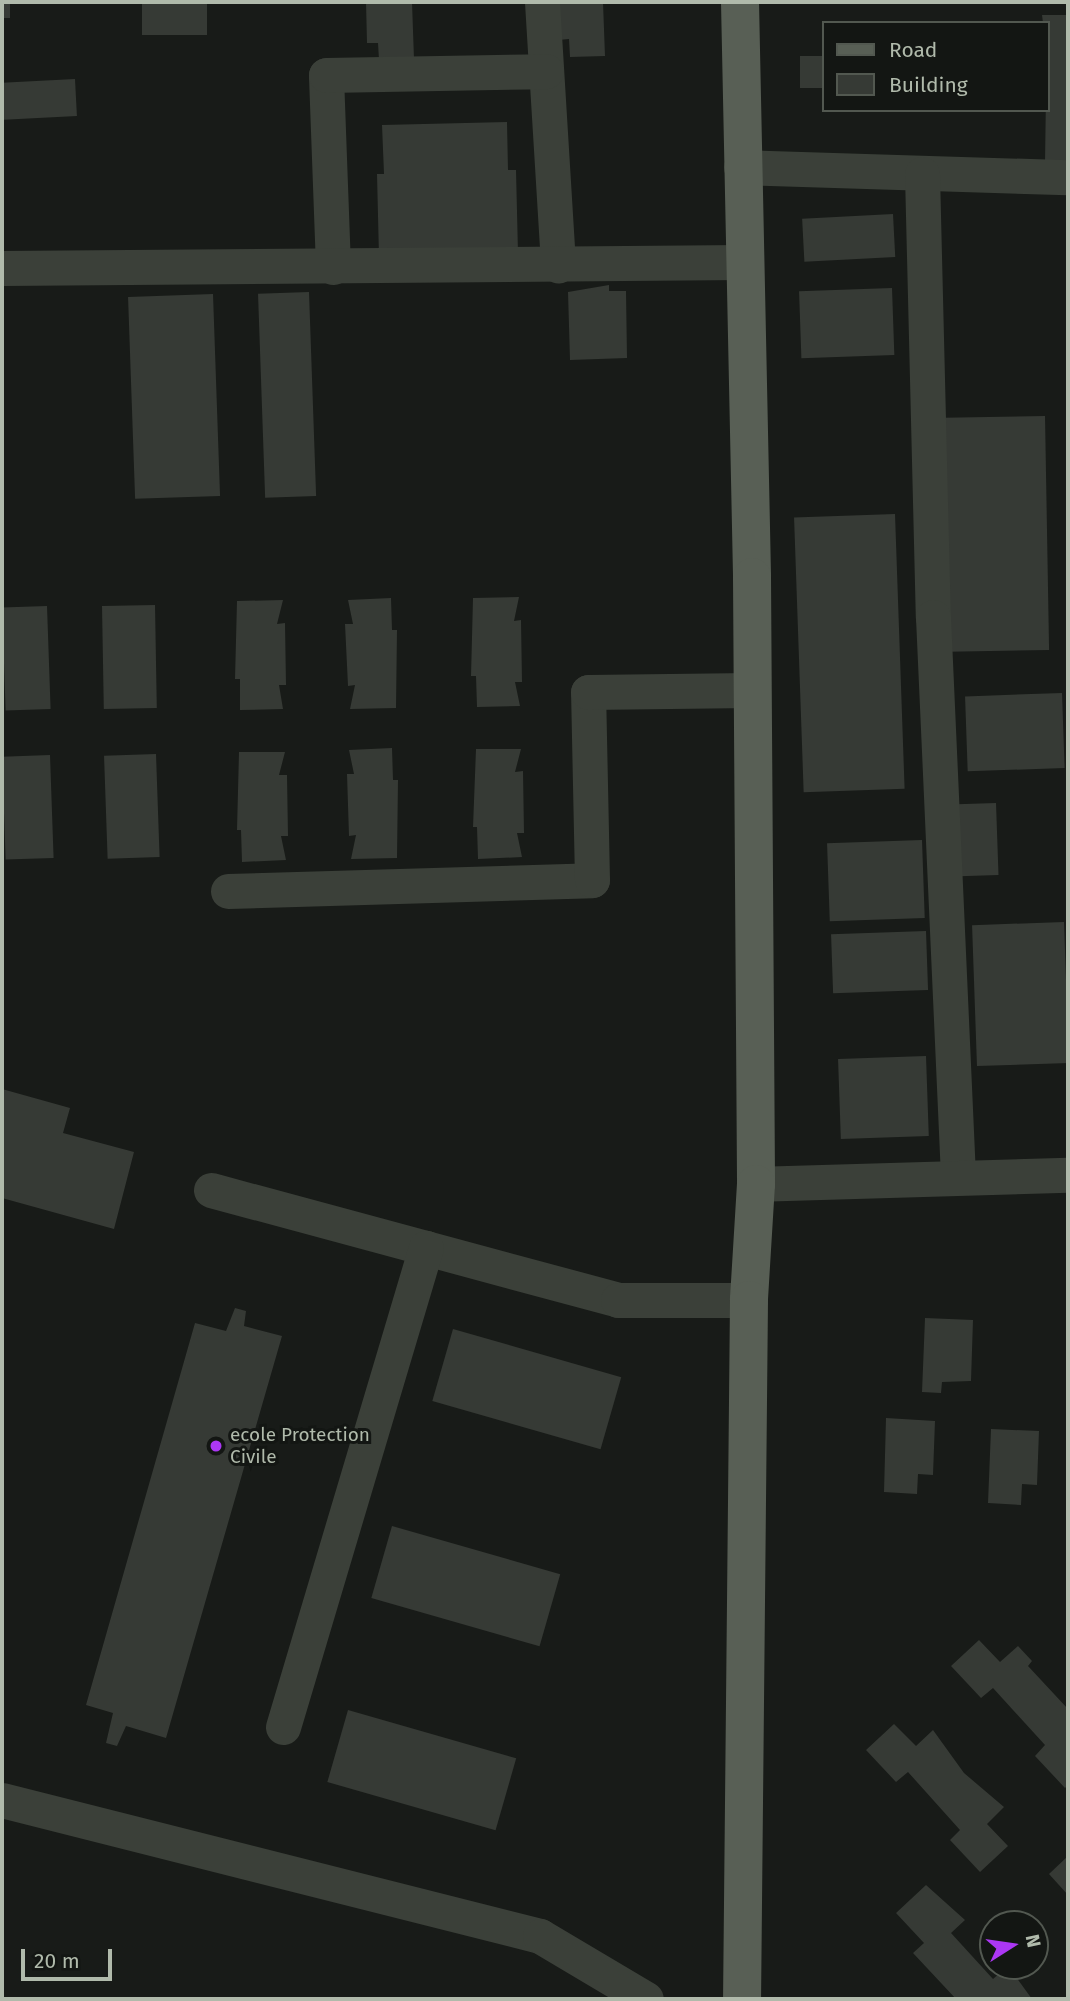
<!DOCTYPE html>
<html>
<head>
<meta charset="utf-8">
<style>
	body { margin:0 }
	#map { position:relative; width:1070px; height:2001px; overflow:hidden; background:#181b18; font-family:"Fira Sans",sans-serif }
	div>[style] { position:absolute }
	.building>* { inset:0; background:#363a35; transform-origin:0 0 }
	.minor>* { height:35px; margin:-17.5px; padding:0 17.5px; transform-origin:17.5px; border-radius:17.5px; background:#3b4039 }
	.major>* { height:38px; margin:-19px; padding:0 19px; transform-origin:19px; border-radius:19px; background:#585f55 }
	.dots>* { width:19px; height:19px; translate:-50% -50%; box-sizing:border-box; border:4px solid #131613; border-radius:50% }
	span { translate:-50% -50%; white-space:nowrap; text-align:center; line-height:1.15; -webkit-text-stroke:6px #131613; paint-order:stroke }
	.poi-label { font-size:19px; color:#b0baab }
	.left { translate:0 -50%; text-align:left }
	.frame { position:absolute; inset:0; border:4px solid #b0baab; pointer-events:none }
	.legend { position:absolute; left:822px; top:21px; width:228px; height:91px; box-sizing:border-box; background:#131613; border:2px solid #525850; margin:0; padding:9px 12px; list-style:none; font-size:21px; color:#b0baab }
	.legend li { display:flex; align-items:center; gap:14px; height:35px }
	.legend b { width:35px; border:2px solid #525850 }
	.north { position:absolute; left:979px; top:1910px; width:70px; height:70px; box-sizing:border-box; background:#131613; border:2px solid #525850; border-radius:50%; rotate:78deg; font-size:19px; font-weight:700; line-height:28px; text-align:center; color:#b0baab }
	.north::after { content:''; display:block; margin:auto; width:24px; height:32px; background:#ac37f4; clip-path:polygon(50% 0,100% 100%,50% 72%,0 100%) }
	.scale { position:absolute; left:21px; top:1949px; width:91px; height:32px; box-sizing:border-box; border:4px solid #b0baab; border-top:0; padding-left:9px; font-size:21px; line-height:24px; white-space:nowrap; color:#b0baab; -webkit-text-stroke:5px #131613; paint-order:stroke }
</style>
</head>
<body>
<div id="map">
	<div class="building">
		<div style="left:2px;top:2px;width:8px;height:16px"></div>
		<div style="left:142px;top:2px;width:65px;height:33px"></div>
		<div style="clip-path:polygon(366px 2px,412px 2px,414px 59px,379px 60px,378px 43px,367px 43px)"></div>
		<div style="clip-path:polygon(557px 2px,603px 2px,605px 56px,570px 57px,569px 39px,558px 40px)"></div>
		<div style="clip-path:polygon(1042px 15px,1068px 15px,1068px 163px,1045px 163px,1047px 23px,1043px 23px)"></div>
		<div style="left:823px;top:56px;width:32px;height:23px;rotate:90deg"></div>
		<div style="left:75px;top:79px;width:37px;height:73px;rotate:87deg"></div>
		<div style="clip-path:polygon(507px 122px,508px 170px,516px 170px,518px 253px,379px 257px,377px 174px,384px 174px,382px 125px)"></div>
		<div style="left:893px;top:214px;width:43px;height:91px;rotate:87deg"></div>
		<div style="clip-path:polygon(609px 285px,609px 291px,626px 291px,627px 358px,570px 360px,568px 292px)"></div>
		<div style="left:892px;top:288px;width:67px;height:93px;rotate:88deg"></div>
		<div style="left:309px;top:292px;width:204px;height:51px;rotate:88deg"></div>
		<div style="left:213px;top:294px;width:202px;height:85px;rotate:88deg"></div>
		<div style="left:1045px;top:416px;width:234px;height:101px;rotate:89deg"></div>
		<div style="left:895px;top:514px;width:275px;height:101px;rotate:88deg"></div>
		<div style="clip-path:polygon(519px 597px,514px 621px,521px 620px,522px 682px,515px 682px,520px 706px,477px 707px,476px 676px,471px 676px,473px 598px)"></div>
		<div style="clip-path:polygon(391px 598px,392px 630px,397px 630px,396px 708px,350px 709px,355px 685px,348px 686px,345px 624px,353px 624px,348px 600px)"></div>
		<div style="clip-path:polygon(283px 600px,277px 624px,285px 623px,286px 685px,279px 685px,283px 709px,240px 710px,240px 679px,235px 679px,237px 601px)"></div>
		<div style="left:155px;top:605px;width:103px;height:53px;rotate:89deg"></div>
		<div style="left:47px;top:606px;width:103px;height:45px;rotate:88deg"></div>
		<div style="left:1062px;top:693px;width:75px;height:97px;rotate:88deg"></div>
		<div style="clip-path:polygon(392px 748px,393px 780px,398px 780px,397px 858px,351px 859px,356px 835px,349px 836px,347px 774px,354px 774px,349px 750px)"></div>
		<div style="clip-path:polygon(476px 749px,521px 749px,515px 772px,523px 771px,524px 833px,517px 833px,522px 857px,478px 859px,477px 827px,473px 827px)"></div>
		<div style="clip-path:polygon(239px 752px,285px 752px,279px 775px,287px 775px,288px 836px,281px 836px,286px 860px,242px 862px,241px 830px,237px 830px)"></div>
		<div style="left:156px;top:754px;width:103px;height:52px;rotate:88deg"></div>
		<div style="left:50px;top:755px;width:103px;height:48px;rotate:88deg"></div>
		<div style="left:996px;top:803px;width:72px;height:39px;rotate:88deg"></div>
		<div style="left:922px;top:840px;width:78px;height:95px;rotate:88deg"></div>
		<div style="left:1064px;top:922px;width:141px;height:92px;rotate:88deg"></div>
		<div style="left:926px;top:931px;width:59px;height:95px;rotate:88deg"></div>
		<div style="left:926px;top:1056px;width:80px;height:88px;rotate:88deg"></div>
		<div style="clip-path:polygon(2px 1089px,70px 1108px,63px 1133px,134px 1152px,114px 1229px,2px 1198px)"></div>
		<div style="clip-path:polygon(235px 1308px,246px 1311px,244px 1326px,282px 1336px,166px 1738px,126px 1726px,117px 1746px,106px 1743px,113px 1713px,86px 1705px,195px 1323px,226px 1331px)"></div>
		<div style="clip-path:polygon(925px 1318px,973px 1320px,971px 1381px,942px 1382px,941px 1393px,922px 1392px)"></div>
		<div style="left:453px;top:1329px;width:175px;height:75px;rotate:16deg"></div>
		<div style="clip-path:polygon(886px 1418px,935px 1421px,933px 1475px,918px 1474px,917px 1494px,884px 1492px)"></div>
		<div style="clip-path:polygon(991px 1429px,1039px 1431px,1037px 1485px,1022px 1484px,1021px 1505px,988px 1503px)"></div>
		<div style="left:392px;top:1526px;width:175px;height:75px;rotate:16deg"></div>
		<div style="clip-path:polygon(979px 1640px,1000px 1662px,1018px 1646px,1032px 1661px,1028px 1666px,1068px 1709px,1068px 1785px,1065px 1788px,1035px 1756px,1045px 1745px,993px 1688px,981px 1698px,951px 1666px)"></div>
		<div style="left:348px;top:1710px;width:175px;height:75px;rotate:16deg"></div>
		<div style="clip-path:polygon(894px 1724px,916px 1746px,933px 1730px,964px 1773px,1004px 1807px,987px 1824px,1008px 1846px,980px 1872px,950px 1840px,960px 1830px,908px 1772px,896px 1782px,866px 1750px)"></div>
		<div style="clip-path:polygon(1068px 1856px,1068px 1895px,1049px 1874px)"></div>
		<div style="clip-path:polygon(926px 1885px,965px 1920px,951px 1933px,993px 1979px,1008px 1966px,1032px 1999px,956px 1999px,913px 1953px,924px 1943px,896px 1913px)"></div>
	</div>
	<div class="minor">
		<div style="left:542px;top:2px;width:264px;rotate:86.5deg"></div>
		<div style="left:741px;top:167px;width:327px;rotate:1.8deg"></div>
		<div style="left:922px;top:174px;width:443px;rotate:88.6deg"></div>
		<div style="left:933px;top:617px;width:560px;rotate:87.44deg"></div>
		<div style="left:333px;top:267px;width:192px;rotate:-92.1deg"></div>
		<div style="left:326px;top:75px;width:220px;rotate:-1deg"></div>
		<div style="left:2px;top:268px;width:741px;rotate:-0.46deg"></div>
		<div style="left:228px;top:891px;width:364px;rotate:-1.7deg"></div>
		<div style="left:592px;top:880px;width:188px;rotate:-91.2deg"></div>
		<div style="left:588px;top:692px;width:163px;rotate:-0.7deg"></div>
		<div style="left:756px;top:1184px;width:312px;rotate:-1.7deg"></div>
		<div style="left:211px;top:1190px;width:422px;rotate:15.1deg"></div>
		<div style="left:618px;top:1300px;width:131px"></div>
		<div style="left:283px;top:1727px;width:500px;rotate:-73.4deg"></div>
		<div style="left:2px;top:1800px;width:555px;rotate:14.19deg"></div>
		<div style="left:540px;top:1936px;width:123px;rotate:30.7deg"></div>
	</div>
	<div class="major">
		<div style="left:740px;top:2px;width:575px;rotate:88.8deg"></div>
		<div style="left:752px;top:577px;width:607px;rotate:89.62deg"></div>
		<div style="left:756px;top:1184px;width:116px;rotate:93.5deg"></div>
		<div style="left:749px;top:1300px;width:699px;rotate:90.57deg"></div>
	</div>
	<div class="dots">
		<div style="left:216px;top:1446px;background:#ac37f4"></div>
	</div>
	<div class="poi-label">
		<span class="left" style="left:230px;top:1446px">ecole Protection<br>Civile</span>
	</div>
	<div class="frame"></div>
	<ul class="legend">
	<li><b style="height:9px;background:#585f55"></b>Road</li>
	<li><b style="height:19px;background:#363a35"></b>Building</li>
	</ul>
	<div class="north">N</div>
	<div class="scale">20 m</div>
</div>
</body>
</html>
